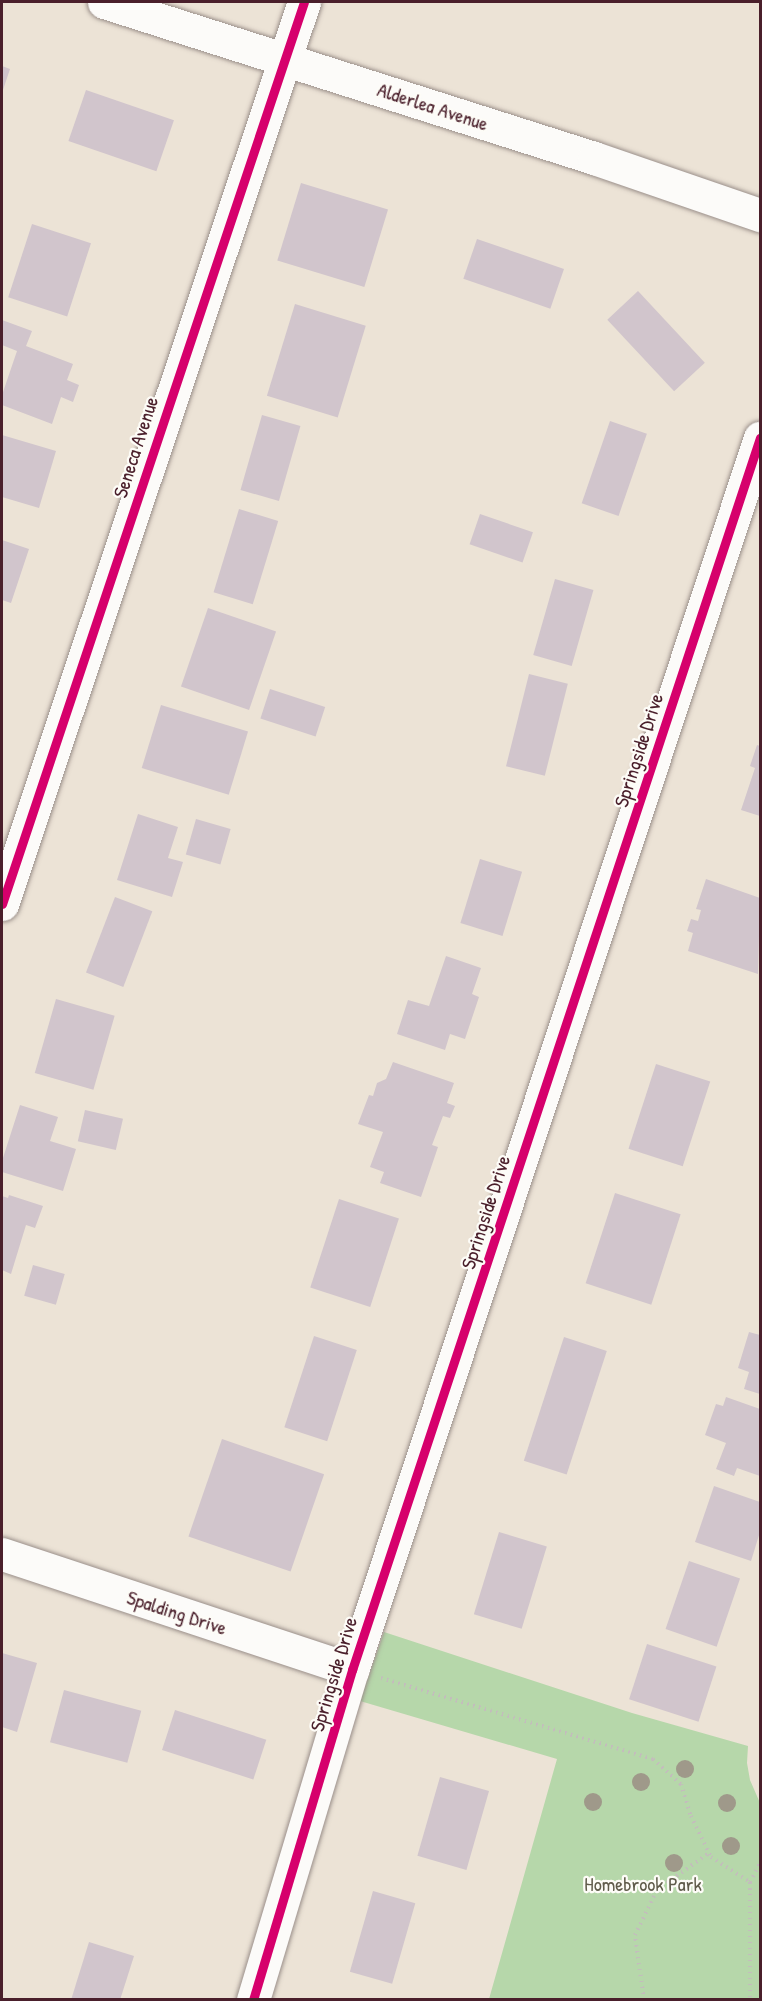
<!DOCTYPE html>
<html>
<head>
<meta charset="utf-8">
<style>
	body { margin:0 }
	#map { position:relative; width:762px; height:2001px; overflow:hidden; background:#ece3d6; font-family:"Patrick Hand",sans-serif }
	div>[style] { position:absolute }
	.green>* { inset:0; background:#b6d7aa }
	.building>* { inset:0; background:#d1c5cc; transform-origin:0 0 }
	.path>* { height:4px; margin-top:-2px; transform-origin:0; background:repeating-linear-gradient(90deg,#c3bdbc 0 1.5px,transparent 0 6px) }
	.roads { filter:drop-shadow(0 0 2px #9a8f8a) drop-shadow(0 0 2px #9a8f8a) }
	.street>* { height:33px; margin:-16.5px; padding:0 16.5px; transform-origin:16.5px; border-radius:16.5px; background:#fcfbf9 }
	.cycleway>* { height:9px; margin:-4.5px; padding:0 4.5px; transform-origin:4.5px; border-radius:4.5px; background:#d6006c }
	.trees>* { width:18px; height:18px; margin:-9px; border-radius:50%; background:#9f998a }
	span { translate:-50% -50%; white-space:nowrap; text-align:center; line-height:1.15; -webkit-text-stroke:4.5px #fdfcf7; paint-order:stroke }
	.street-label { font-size:20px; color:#4a1f2b }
	.park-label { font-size:20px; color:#605c4b }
	.frame { position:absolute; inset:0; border:3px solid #4a1f2b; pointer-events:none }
</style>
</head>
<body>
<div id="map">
	<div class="green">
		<div style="clip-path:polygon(384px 1632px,632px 1713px,748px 1746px,747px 1763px,750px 1780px,760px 1803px,760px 1999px,489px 1999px,557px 1759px,360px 1701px)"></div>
	</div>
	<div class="building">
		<div style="clip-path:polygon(2px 66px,10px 69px,2px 93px)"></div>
		<div style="left:86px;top:90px;width:93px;height:54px;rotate:19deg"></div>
		<div style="left:301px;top:183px;width:91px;height:81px;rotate:17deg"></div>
		<div style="left:32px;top:224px;width:62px;height:77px;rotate:18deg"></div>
		<div style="left:477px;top:239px;width:92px;height:42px;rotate:19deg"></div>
		<div style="left:638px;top:291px;width:98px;height:42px;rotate:47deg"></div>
		<div style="left:295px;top:304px;width:74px;height:96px;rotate:17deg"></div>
		<div style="clip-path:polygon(2px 320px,32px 331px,26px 346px,73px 364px,67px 380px,79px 385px,73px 402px,61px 397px,52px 424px,2px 405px,2px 395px,17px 351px,2px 345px)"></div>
		<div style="left:262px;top:415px;width:40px;height:78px;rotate:16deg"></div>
		<div style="left:610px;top:421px;width:39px;height:87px;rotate:19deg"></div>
		<div style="clip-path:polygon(2px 435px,56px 451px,39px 508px,2px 497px)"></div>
		<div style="left:239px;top:509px;width:41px;height:87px;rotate:17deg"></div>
		<div style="left:480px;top:514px;width:56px;height:32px;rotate:19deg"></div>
		<div style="clip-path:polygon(2px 540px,29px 549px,11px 603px,2px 600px)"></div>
		<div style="left:555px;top:579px;width:40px;height:79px;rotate:16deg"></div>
		<div style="left:208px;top:608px;width:72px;height:83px;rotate:19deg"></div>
		<div style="left:529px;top:674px;width:40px;height:95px;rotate:14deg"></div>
		<div style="left:270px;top:689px;width:58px;height:31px;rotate:18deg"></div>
		<div style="left:161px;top:705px;width:91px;height:66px;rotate:17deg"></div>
		<div style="clip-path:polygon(757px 745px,760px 746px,760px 816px,741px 810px,755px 768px,750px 766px)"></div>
		<div style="clip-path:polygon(138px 814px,178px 827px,168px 858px,183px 862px,172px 897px,117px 880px)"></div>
		<div style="left:196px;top:819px;width:36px;height:37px;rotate:16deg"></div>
		<div style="left:480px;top:859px;width:44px;height:67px;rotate:17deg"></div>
		<div style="clip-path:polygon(706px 879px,760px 898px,758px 974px,688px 951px,693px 933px,687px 931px,691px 919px,698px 921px,701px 910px,696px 909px)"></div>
		<div style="left:115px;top:897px;width:40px;height:81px;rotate:21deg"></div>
		<div style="clip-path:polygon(446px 956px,481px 968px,472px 994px,479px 997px,465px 1039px,450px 1034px,445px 1050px,397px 1034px,408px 1000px,429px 1006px)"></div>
		<div style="left:56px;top:999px;width:61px;height:77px;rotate:16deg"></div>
		<div style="clip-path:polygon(393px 1062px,454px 1083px,447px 1103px,455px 1106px,450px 1118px,443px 1116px,432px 1145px,438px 1147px,421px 1197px,380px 1183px,384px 1172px,370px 1167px,383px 1132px,358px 1124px,369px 1095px,373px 1096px,377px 1083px,386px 1079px)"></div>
		<div style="left:656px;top:1064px;width:57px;height:89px;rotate:18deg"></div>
		<div style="clip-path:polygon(20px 1105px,58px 1117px,50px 1141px,76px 1149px,63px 1191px,2px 1172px,2px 1161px)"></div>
		<div style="left:85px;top:1110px;width:39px;height:32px;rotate:13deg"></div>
		<div style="left:615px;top:1193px;width:69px;height:95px;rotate:18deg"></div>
		<div style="clip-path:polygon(9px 1195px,43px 1206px,35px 1228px,26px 1225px,11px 1274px,2px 1270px,2px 1196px,8px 1198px)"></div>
		<div style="left:339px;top:1199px;width:63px;height:93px;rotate:18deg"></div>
		<div style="left:33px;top:1265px;width:33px;height:32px;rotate:16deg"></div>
		<div style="clip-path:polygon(749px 1332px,760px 1335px,760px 1394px,744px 1389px,749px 1372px,738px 1368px)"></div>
		<div style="left:314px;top:1336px;width:45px;height:96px;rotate:18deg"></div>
		<div style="left:564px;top:1337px;width:45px;height:130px;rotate:18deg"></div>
		<div style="clip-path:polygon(726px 1397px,760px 1409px,760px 1476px,737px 1468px,734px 1476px,716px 1469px,726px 1443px,705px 1435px,716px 1404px,723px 1406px)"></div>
		<div style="left:222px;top:1439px;width:108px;height:103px;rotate:19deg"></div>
		<div style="clip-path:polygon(714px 1486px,760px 1502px,760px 1532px,751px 1561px,695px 1542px)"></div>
		<div style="left:499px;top:1532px;width:50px;height:86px;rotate:17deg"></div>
		<div style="left:689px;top:1561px;width:54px;height:72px;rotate:19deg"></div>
		<div style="left:647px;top:1644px;width:73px;height:58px;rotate:18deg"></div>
		<div style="clip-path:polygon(2px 1653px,37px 1663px,17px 1732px,2px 1727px)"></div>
		<div style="left:64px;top:1690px;width:80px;height:54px;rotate:15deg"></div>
		<div style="left:175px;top:1710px;width:96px;height:42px;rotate:18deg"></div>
		<div style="left:440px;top:1777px;width:51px;height:82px;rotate:16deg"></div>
		<div style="left:373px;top:1891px;width:44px;height:84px;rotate:16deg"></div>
		<div style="clip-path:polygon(89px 1942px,134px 1956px,120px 2000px,71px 2000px)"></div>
	</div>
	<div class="path">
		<div style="left:381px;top:1678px;width:284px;rotate:16.6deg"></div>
		<div style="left:653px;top:1759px;width:38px;rotate:42deg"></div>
		<div style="left:681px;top:1784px;width:34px;rotate:73deg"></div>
		<div style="left:691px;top:1816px;width:46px;rotate:64deg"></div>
		<div style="left:711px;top:1857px;width:46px;rotate:32.7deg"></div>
		<div style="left:750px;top:1882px;width:21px;rotate:-62deg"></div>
		<div style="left:750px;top:1882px;width:118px;rotate:90deg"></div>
		<div style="left:644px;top:2000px;width:66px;rotate:-97.9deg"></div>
		<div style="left:635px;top:1935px;width:50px;rotate:-63.9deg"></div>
		<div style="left:657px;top:1890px;width:64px;rotate:-35.4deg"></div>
	</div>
	<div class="roads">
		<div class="street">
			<div style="left:104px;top:2px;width:514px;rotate:17.66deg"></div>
			<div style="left:594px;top:158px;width:176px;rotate:19deg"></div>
			<div style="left:2px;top:904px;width:951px;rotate:-71.49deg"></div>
			<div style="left:2px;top:1554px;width:369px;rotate:18.3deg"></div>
			<div style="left:253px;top:2000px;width:345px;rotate:-73.3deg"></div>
			<div style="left:352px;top:1670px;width:1298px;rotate:-71.68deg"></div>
		</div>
	</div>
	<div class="cycleway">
		<div style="left:2px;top:904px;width:951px;rotate:-71.49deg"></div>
		<div style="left:253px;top:2000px;width:345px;rotate:-73.3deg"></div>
		<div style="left:352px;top:1670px;width:1298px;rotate:-71.68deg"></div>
	</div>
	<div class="trees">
		<div style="left:685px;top:1769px"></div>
		<div style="left:641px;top:1782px"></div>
		<div style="left:593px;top:1802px"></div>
		<div style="left:727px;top:1803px"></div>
		<div style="left:731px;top:1846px"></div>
		<div style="left:674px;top:1863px"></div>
	</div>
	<div class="street-label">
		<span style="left:433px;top:106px;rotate:18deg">Alderlea Avenue</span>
		<span style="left:135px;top:447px;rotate:-72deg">Seneca Avenue</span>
		<span style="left:638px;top:750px;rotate:-72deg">Springside Drive</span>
		<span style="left:485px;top:1212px;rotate:-72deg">Springside Drive</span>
		<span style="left:177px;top:1612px;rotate:18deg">Spalding Drive</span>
		<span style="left:333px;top:1674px;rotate:-73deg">Springside Drive</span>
	</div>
	<div class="park-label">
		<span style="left:643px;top:1883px">Homebrook Park</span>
	</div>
	<div class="frame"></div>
</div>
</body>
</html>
